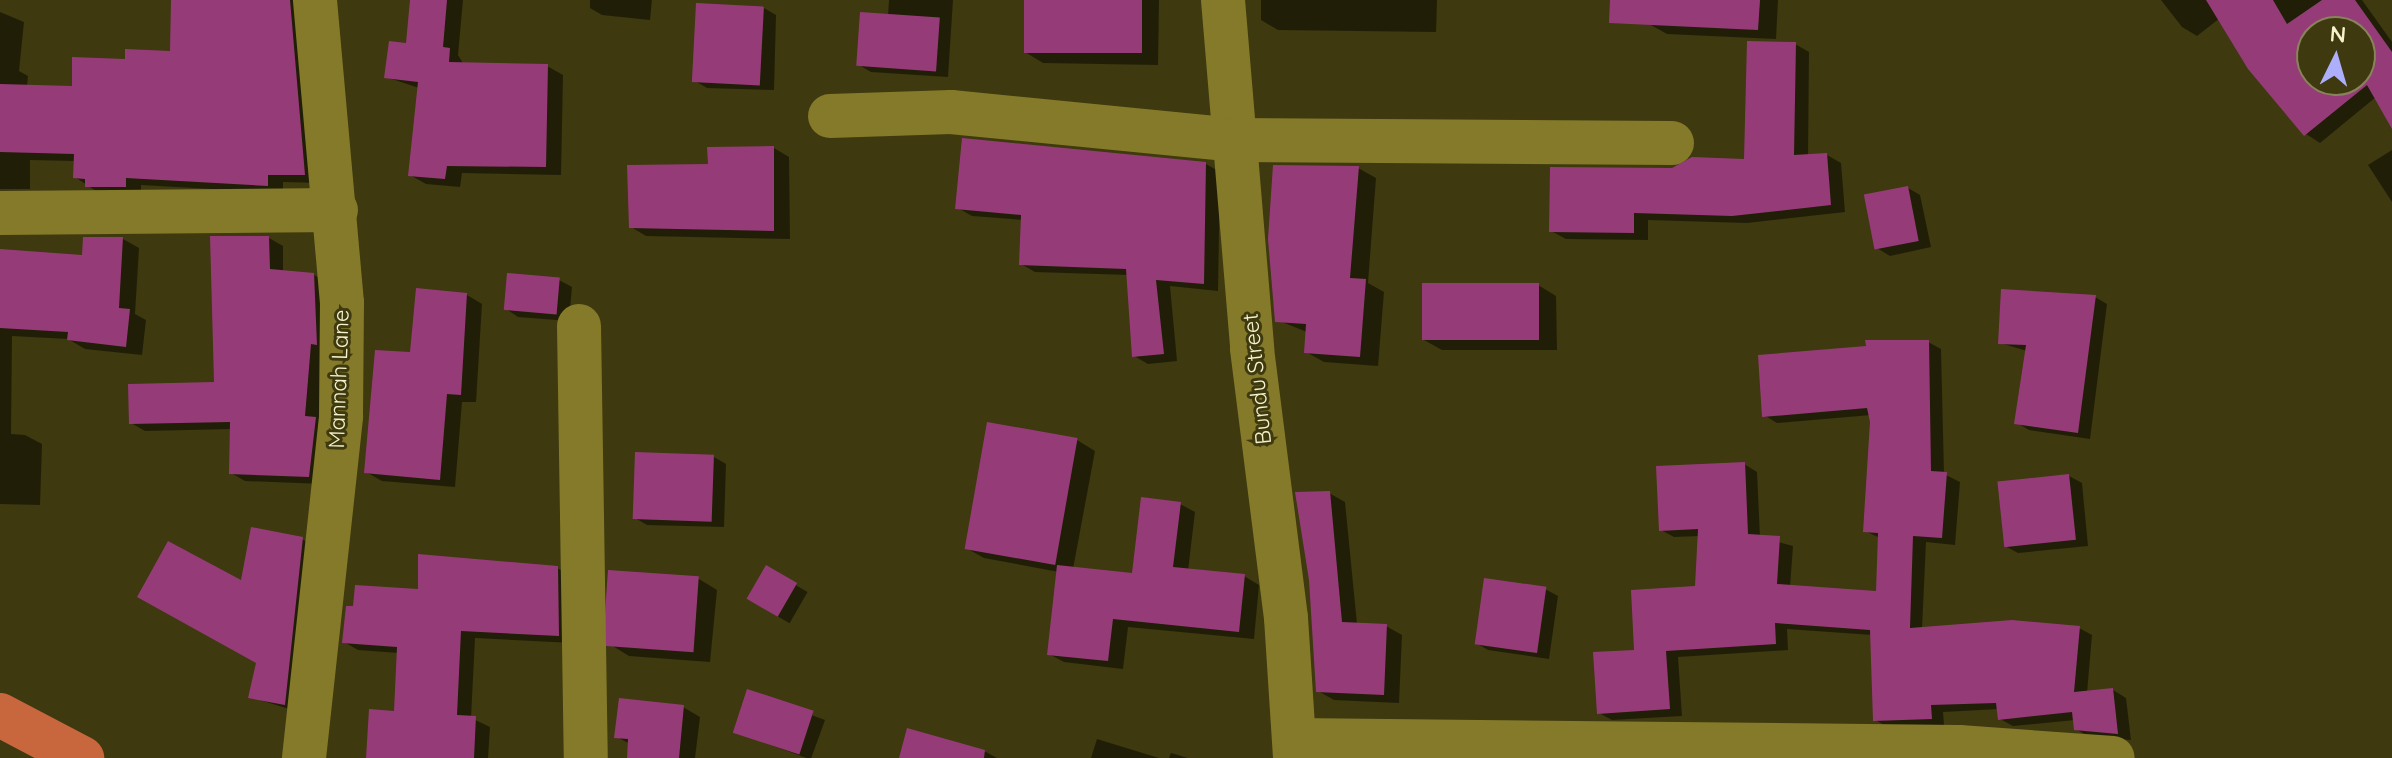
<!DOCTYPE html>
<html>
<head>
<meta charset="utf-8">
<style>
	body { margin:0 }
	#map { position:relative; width:2392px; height:758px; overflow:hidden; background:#3e390e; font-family:Quicksand,sans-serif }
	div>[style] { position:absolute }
	.shadow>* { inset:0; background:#0007; transform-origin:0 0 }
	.building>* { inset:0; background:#953c78; transform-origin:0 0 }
	.minor>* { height:44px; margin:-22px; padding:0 22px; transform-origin:22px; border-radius:22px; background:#847a2a }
	.highway>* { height:44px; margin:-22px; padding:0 22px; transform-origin:22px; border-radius:22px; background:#c8663d }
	span { translate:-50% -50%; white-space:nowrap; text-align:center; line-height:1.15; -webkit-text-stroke:6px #3e390e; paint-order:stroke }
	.street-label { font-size:22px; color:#f6f2cb }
	.north { position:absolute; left:2296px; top:16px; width:80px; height:80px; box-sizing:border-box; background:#3e390e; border:2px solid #88835a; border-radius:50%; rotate:5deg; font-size:22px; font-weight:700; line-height:32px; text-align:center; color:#f6f2cb }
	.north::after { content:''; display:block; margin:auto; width:28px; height:36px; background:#adaffb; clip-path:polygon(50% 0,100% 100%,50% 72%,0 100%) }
</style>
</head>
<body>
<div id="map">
	<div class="shadow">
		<div style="clip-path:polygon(173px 0,297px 0,320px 183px,283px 182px,283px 193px,141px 185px,141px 195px,102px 195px,75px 177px,75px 161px,30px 160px,30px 189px,0 189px,0 12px,24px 22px,19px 71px,28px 76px,27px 87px,73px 88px,127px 61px,172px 53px)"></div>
		<div style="clip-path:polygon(412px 0,463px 0,458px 55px,464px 65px,547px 66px,563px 75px,561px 175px,462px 173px,460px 187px,426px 184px,410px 175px,419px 88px,386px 77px,408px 45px)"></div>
		<div style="clip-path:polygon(590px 0,652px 0,650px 20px,602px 15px,590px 8px)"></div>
		<div style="clip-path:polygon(889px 0,953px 0,948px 77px,871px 72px,859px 65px,888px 16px)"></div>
		<div style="clip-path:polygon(1026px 0,1159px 0,1158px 65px,1043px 63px,1025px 52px)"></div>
		<div style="clip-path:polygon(1261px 0,1437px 0,1436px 32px,1278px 30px,1261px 20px)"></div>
		<div style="clip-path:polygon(1650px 0,1778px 0,1776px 39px,1667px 34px,1649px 24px)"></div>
		<div style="clip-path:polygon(evenodd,2161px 0,2362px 0,2392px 42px,2392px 125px,2376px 97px,2320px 143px,2306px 134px,2220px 18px,2197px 36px,2182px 27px,2161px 0,2312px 32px,2360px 32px,2360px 80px,2312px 80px,2312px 32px)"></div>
		<div style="clip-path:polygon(764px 8px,776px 15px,774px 90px,707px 88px,695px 81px)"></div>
		<div style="clip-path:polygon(1795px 44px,1809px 52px,1808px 156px,1827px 155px,1841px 163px,1845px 212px,1747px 223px,1648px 220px,1648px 240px,1566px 239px,1551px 231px,1672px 170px,1746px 161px)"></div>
		<div style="clip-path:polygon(774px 148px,789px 157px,790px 239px,646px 236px,631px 227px,710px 165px)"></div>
		<div style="clip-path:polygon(2392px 150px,2392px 202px,2368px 165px)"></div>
		<div style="clip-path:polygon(1206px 164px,1220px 172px,1218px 291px,1170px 286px,1177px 361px,1148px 364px,1134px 356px,1129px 275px,1035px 272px,1021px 264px,1023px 220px,972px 216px,958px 208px)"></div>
		<div style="clip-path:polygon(1358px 168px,1376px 178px,1368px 283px,1384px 292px,1378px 366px,1324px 362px,1306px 352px,1307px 332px,1277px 320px)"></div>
		<div style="clip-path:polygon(1908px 188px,1920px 195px,1931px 247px,1890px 256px,1877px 248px)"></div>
		<div style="clip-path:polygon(269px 238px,283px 246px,283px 272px,314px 275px,328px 283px,323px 484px,245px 481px,231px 473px,232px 429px,145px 431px,131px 423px,216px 384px)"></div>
		<div style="clip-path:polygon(123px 239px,139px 248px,135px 314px,146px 320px,142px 355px,85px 349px,68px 339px,12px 336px,11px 434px,25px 435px,42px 444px,40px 505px,0 504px,0 251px,84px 257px)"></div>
		<div style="clip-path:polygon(559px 280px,572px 287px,569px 321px,518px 317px,506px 309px)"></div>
		<div style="clip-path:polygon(1538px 285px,1556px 296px,1557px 350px,1442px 350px,1424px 340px)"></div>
		<div style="clip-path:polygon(467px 295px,482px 304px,476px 402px,462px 402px,455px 487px,382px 481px,366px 472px,412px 354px)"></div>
		<div style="clip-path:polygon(2095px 297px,2107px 304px,2090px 439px,2029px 430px,2017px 423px,2027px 351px,2000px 343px)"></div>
		<div style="clip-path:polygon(1928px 342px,1941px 349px,1944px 474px,1960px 482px,1955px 545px,1926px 542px,1922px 629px,2079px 628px,2092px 635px,2087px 693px,2113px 690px,2126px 698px,2131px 740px,2089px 737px,2076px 729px,2075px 720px,2013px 726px,2000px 719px,1999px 709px,1943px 712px,1944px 725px,1888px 727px,1875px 720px,1872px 635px,1787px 629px,1788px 650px,1678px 657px,1682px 716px,1612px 720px,1599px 713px,1636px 652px,1696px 588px,1700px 536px,1674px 537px,1661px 530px,1744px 464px,1757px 472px,1760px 537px,1793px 546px,1790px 587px,1878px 593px,1880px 538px,1865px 531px,1871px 415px,1777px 423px,1764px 415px)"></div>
		<div style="clip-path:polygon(1077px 440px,1095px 451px,1073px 569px,1133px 575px,1180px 504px,1195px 512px,1188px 571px,1244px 576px,1259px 585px,1254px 639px,1128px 627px,1123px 669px,1064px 662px,1049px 654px,1059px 572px,984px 558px,966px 548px)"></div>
		<div style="clip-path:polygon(714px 457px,726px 464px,724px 527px,647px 525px,635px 518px)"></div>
		<div style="clip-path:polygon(2069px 476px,2082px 483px,2088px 546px,2018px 553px,2005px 546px)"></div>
		<div style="clip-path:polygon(1329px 493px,1345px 502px,1357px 624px,1386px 626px,1402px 635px,1399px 703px,1334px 700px,1318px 691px)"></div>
		<div style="clip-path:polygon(302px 539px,317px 548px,299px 712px,250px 697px,258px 662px,242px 583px)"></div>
		<div style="clip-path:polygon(557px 568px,572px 576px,573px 643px,475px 638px,471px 718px,490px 727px,488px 758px,368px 758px,396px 713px,399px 653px,358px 650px,344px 642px,420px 591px)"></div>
		<div style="left:766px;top:568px;width:48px;height:36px;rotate:30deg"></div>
		<div style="clip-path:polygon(699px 579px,717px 590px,710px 662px,629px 656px,611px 645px)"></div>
		<div style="clip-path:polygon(1545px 589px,1558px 596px,1549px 659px,1488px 650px,1476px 643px)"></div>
		<div style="left:748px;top:692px;width:82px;height:42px;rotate:20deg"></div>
		<div style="clip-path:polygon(683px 707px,700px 717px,695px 758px,629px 758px,630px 744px,617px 737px)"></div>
		<div style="clip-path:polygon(909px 730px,986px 752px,997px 758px,901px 758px)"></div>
		<div style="clip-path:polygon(1097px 739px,1159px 758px,1091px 758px)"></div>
		<div style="clip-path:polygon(1171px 753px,1188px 758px,1169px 758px)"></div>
	</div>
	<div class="building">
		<div style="clip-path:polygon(171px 0,290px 0,305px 175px,268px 175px,268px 186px,126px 178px,126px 187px,85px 187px,85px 179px,73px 178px,74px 154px,0 152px,0 84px,72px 86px,72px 57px,125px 59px,125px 49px,170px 51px)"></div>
		<div style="clip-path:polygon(410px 0,447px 0,443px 47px,450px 48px,449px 62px,548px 64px,546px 167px,447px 166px,445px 179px,408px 176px,418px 82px,384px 78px,389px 41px,406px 43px)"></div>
		<div style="left:1024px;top:0;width:118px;height:53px"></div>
		<div style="clip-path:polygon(1610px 0,1760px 0,1758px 30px,1609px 23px)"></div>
		<div style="clip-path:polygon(evenodd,2206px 0,2273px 0,2287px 24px,2322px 0,2355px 0,2392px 52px,2392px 129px,2367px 85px,2304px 136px,2248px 69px,2206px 0,2312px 32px,2360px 32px,2360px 80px,2312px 80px,2312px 32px)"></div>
		<div style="left:696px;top:3px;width:68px;height:79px;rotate:3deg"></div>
		<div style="left:860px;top:12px;width:80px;height:54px;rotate:4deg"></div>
		<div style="clip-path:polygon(1747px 41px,1796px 42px,1794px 155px,1827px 153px,1831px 205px,1732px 216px,1634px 213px,1634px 233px,1549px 232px,1550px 167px,1672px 168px,1692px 157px,1744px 159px)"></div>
		<div style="clip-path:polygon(962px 138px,1206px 162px,1204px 284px,1156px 280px,1164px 354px,1132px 357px,1126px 269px,1019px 265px,1021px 215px,955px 209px)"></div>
		<div style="clip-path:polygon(774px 146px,774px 231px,629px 228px,627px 165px,708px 164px,707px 147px)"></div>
		<div style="clip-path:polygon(1273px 165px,1359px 166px,1350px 278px,1366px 279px,1360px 357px,1304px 353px,1306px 324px,1275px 322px,1268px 239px)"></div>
		<div style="left:1908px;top:186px;width:56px;height:45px;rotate:79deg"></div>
		<div style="clip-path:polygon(210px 236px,269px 236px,270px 269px,314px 273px,317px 345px,311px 344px,305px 416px,316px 417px,309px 477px,229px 474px,230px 422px,129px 424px,128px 384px,214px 382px)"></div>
		<div style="clip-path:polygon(83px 237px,123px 237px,119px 308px,130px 309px,126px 347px,67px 340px,68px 332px,0 328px,0 249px,82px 255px)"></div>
		<div style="left:507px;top:273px;width:53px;height:37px;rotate:5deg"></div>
		<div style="left:1539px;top:283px;width:57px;height:117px;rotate:90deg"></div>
		<div style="clip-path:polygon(416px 288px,467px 293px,461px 395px,447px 394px,440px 480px,364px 473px,375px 350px,410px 352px)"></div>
		<div style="clip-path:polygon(2001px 289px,2096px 295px,2078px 433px,2014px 424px,2026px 345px,1998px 344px)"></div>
		<div style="clip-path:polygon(1865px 340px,1929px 340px,1931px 471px,1947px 472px,1942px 538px,1913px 536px,1910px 628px,2012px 620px,2080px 626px,2074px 692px,2113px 688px,2118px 734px,2074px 730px,2072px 712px,1998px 720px,1996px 703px,1931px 705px,1932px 719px,1873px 721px,1870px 630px,1775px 623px,1776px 644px,1666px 651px,1670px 709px,1597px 714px,1593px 652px,1634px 650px,1631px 590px,1695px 586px,1698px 529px,1659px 531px,1656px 466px,1745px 462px,1748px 534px,1780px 536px,1777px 584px,1876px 591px,1878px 533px,1863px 532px,1870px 422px,1867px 408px,1762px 417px,1758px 355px,1866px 346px)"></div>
		<div style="left:987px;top:422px;width:92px;height:129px;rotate:10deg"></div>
		<div style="left:635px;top:452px;width:79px;height:67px;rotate:2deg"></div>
		<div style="left:2069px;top:474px;width:66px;height:72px;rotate:84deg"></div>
		<div style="clip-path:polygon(1330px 491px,1342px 622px,1387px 624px,1384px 695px,1316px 692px,1309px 580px,1295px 492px)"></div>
		<div style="clip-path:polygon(1141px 497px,1181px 502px,1173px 567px,1245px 574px,1239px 632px,1113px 619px,1108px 661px,1047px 655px,1057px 565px,1132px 573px)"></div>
		<div style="clip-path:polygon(251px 527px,303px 537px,285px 705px,248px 698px,256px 663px,137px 597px,168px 541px,241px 580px)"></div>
		<div style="clip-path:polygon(418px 554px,558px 566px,559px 636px,461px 631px,457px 715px,476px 716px,474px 758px,366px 758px,369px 709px,394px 711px,397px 647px,342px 643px,346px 606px,353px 606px,355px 585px,418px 589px)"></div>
		<div style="left:766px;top:565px;width:36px;height:39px;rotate:30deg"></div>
		<div style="left:608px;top:570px;width:91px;height:76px;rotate:4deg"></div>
		<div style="left:1484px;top:578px;width:63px;height:67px;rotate:8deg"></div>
		<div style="left:747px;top:689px;width:70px;height:46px;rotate:18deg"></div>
		<div style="clip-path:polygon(619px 698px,684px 705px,679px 758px,627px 758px,628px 739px,614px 738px)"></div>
		<div style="clip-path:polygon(907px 728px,985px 750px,984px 758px,899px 758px)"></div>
	</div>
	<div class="minor">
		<div style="left:1223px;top:0;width:350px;rotate:85.2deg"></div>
		<div style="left:1252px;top:349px;width:271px;rotate:82.8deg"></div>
		<div style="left:1286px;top:618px;width:140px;rotate:86.3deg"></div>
		<div style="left:830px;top:116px;width:121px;rotate:-1.9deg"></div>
		<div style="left:951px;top:112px;width:285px;rotate:5.6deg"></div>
		<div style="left:1235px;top:140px;width:437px;rotate:0.4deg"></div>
		<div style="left:0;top:213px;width:336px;rotate:-0.5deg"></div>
		<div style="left:579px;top:326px;width:432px;rotate:89.1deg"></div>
		<div style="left:1295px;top:740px;width:664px;rotate:0.6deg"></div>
		<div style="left:1959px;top:747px;width:154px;rotate:4.1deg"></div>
		<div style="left:304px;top:758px;width:344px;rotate:-83.8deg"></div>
		<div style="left:341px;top:416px;width:113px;rotate:-89.5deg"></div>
		<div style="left:342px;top:303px;width:304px;rotate:-95.1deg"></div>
	</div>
	<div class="highway">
		<div style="left:0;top:715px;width:93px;rotate:27.7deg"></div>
	</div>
	<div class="street-label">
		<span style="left:339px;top:379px;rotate:-88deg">Mannah Lane</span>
		<span style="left:1257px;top:379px;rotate:-96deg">Bundu Street</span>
	</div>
	<div class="north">N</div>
</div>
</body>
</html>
